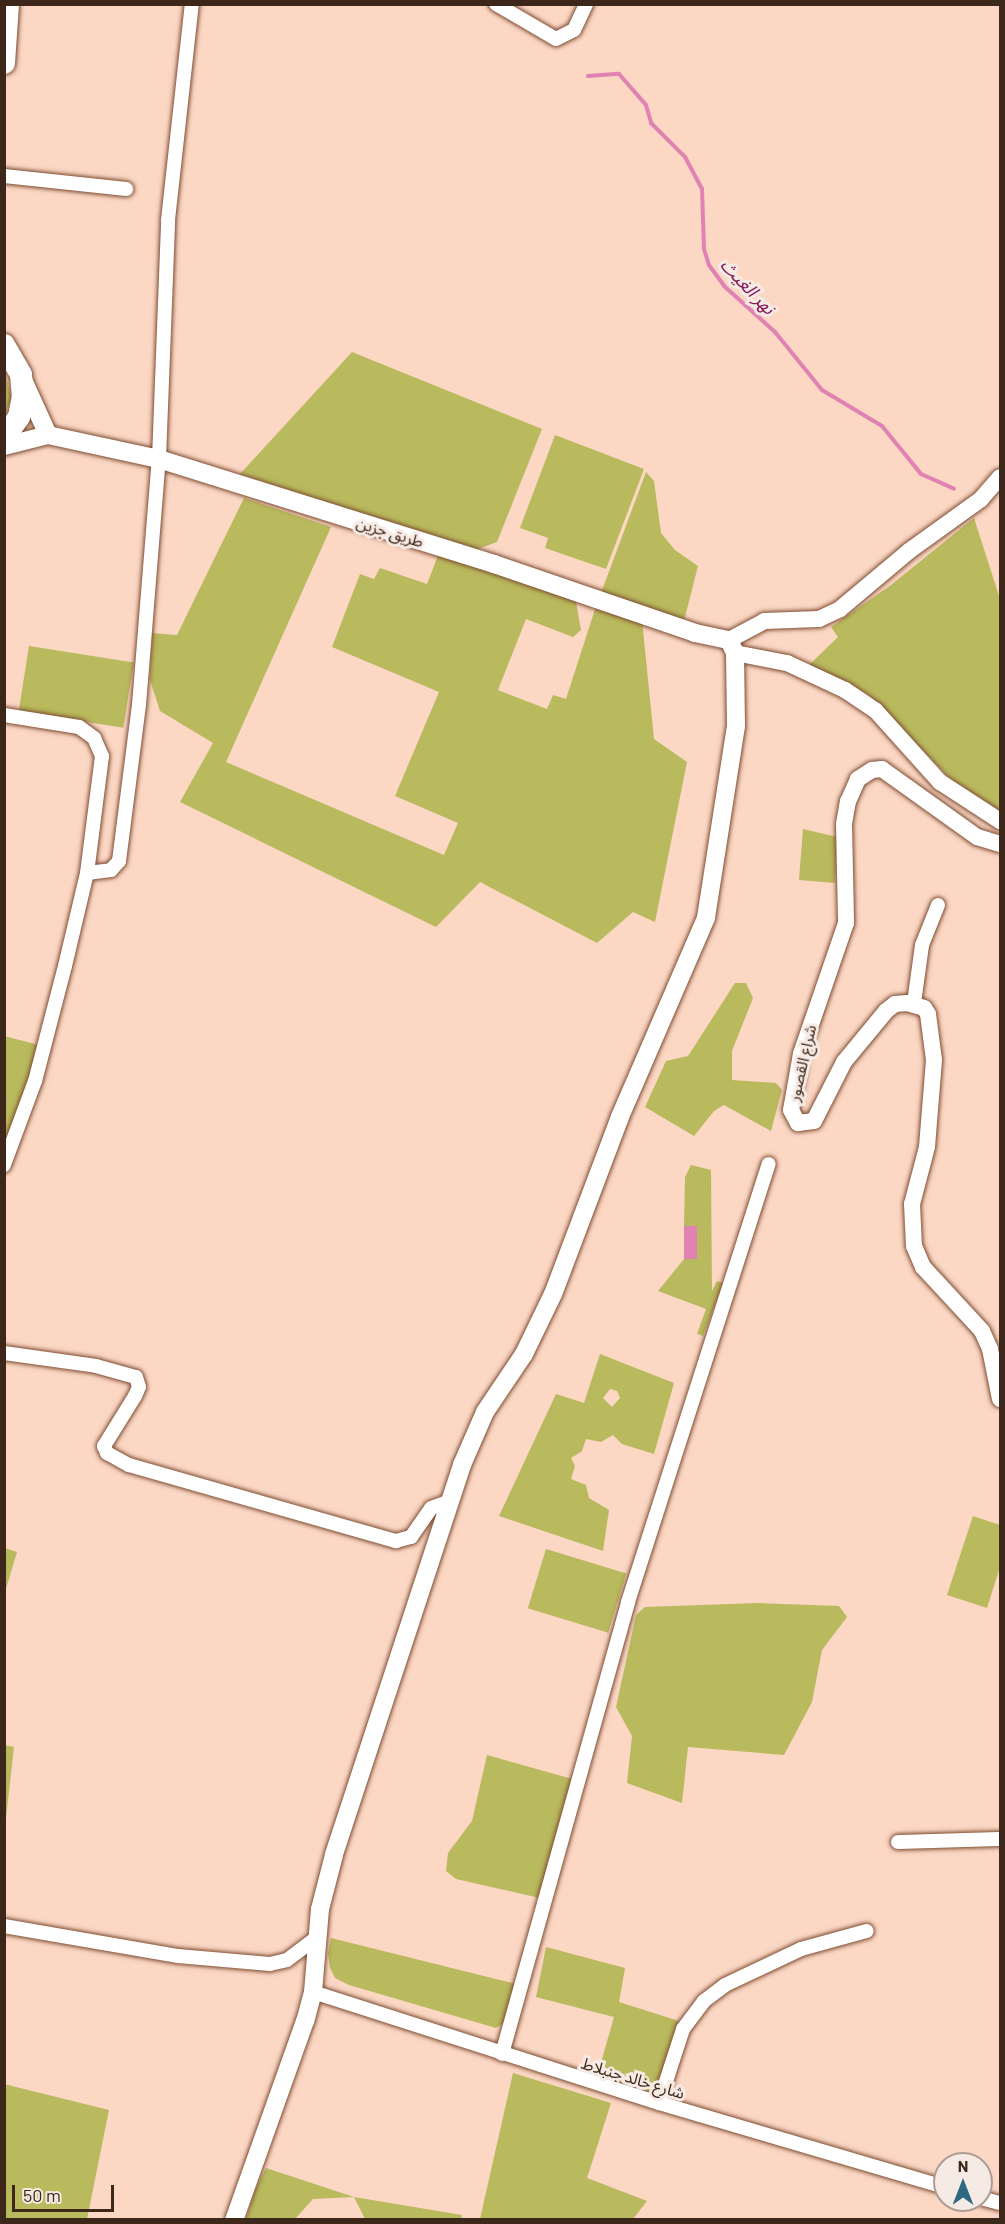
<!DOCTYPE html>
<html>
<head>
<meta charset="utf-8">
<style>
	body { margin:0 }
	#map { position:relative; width:1005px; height:2224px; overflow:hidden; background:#fbd7c4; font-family:Barlow,"Noto Sans Arabic",sans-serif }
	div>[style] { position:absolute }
	.green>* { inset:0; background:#b9b95d; transform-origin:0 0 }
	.water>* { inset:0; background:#e083b3; transform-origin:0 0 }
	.stream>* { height:4px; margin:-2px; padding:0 2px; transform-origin:2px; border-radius:2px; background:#e083b3 }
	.roads { filter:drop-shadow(0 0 2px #7e4c30) drop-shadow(0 0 2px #7e4c30) }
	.minor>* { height:14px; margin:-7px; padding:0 7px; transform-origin:7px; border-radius:7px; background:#fff }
	.tertiary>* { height:16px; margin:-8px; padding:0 8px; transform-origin:8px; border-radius:8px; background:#fff }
	.secondary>* { height:18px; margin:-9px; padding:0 9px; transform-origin:9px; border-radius:9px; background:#fff }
	.trunk>* { height:22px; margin:-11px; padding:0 11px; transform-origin:11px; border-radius:11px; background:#fff }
	span { translate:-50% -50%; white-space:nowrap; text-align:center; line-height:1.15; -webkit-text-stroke:6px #f6eae4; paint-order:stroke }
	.street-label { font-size:16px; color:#3d261a }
	.water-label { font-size:18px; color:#86185c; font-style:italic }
	.frame { position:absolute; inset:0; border:6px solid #3d261a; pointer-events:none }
	.north { position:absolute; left:933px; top:2152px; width:60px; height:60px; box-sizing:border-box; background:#f6eae4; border:2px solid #ac9c93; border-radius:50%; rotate:0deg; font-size:16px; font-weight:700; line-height:24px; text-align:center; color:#3d261a }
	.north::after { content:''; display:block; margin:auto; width:21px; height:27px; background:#2e6881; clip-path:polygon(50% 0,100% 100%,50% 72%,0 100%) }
	.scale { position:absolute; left:12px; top:2185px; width:102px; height:27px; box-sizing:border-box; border:3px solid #3d261a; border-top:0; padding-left:8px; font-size:18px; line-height:21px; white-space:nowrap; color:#3d261a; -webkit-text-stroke:4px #f6eae4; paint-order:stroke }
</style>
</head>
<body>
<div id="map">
	<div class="green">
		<div style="clip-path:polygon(352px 352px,542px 429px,497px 542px,475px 550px,240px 474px)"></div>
		<div style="clip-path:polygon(4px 367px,11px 397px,5px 417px,4px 417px)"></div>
		<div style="clip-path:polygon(555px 435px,644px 469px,606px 569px,545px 548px,548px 538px,520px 528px)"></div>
		<div style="clip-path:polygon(646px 472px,654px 481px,661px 533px,675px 550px,698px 566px,684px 621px,601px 593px)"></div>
		<div style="clip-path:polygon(244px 498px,331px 527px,226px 762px,444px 855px,458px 823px,395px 796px,439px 692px,332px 647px,360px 574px,374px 579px,380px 568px,427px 584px,439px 553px,575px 596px,581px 630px,573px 637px,526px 619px,498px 690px,547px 709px,553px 695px,566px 699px,597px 603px,642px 620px,654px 739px,687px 762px,655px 922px,633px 912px,597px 943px,480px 882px,436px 927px,180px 802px,213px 743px,160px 711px,150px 680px,152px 633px,177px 635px)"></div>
		<div style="clip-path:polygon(974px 518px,1000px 599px,1000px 811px,950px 778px,868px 694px,809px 665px,838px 637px,831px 627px,891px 585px)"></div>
		<div style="left:29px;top:646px;width:106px;height:66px;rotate:9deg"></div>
		<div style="clip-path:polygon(803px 829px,837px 837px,835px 883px,799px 880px)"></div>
		<div style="clip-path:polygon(735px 983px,746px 983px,753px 998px,732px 1051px,732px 1080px,776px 1083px,782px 1090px,771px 1131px,724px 1105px,714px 1111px,694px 1136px,645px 1107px,666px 1061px,688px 1056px)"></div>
		<div style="clip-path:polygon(4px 1036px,39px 1045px,7px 1148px,4px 1147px)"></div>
		<div style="clip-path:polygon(691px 1165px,711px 1170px,712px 1291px,717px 1281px,723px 1283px,703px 1336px,697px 1334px,706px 1309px,658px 1291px,684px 1259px,697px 1259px,697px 1226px,684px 1226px,685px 1177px)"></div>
		<div style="clip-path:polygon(evenodd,600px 1354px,674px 1383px,654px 1454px,622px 1444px,613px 1435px,601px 1442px,586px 1439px,582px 1451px,571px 1458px,575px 1466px,571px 1479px,586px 1485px,589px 1498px,609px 1510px,603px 1551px,499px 1516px,556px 1394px,584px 1403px,600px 1354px,610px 1389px,617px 1391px,620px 1398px,612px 1407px,603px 1398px,610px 1389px)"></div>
		<div style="clip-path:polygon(973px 1516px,1000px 1525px,1000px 1567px,987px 1608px,947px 1595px)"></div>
		<div style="clip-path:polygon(5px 1548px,17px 1552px,5px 1592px,4px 1548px)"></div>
		<div style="left:546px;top:1549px;width:84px;height:62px;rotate:17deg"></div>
		<div style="clip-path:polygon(758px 1603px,839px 1606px,847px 1617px,822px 1650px,812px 1702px,784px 1755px,688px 1747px,682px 1803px,627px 1783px,632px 1736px,616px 1707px,636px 1615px,645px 1607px)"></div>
		<div style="clip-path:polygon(5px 1745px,14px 1747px,5px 1827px,4px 1745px)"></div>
		<div style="clip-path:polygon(487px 1755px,576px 1780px,540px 1898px,456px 1879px,446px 1871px,448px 1853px,472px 1821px)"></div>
		<div style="clip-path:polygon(331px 1938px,520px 1985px,508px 2020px,496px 2028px,349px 1985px,335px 1978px,330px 1968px,328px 1953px)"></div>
		<div style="clip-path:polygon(546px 1947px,625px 1968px,619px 2002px,679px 2021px,656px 2094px,598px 2073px,614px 2017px,536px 1997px)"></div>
		<div style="clip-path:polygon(513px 2073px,611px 2103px,587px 2178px,647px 2201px,633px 2219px,480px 2219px)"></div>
		<div style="clip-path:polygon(4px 2084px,109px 2110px,87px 2219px,5px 2219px)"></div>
		<div style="clip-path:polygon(266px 2168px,354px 2197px,462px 2215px,461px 2220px,365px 2219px,354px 2197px,313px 2199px,295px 2219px,246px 2220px,254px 2192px)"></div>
	</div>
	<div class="water">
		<div style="left:684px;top:1226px;width:13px;height:33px"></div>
	</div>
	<div class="stream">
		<div style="left:588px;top:76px;width:31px;rotate:-4deg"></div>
		<div style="left:619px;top:74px;width:41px;rotate:48.9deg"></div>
		<div style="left:646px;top:105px;width:19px;rotate:74deg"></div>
		<div style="left:651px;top:123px;width:48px;rotate:45deg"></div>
		<div style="left:685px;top:157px;width:36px;rotate:62deg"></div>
		<div style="left:702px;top:189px;width:60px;rotate:88.1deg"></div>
		<div style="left:704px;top:249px;width:17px;rotate:73deg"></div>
		<div style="left:709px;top:265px;width:26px;rotate:54deg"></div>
		<div style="left:724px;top:286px;width:69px;rotate:42deg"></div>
		<div style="left:775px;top:332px;width:75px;rotate:51deg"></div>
		<div style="left:822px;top:390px;width:70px;rotate:31deg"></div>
		<div style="left:882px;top:426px;width:62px;rotate:50.9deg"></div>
		<div style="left:921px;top:474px;width:36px;rotate:24deg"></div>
	</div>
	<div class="roads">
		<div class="minor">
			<div style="left:496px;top:4px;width:69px;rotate:30.3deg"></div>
			<div style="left:556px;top:39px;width:20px;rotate:-27deg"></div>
			<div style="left:574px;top:30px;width:29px;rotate:-65deg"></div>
			<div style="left:4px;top:176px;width:123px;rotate:6.1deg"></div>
			<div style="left:4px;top:715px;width:76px;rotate:9.1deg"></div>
			<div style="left:79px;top:727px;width:19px;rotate:36deg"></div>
			<div style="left:94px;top:738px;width:20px;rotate:66deg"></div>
			<div style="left:102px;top:756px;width:118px;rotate:97.3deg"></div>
			<div style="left:87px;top:873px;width:96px;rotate:103.3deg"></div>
			<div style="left:65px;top:966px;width:119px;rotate:104.6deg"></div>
			<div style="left:35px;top:1081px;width:90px;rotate:110.3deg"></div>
			<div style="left:87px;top:873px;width:24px;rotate:-7deg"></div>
			<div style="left:111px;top:870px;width:12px;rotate:-48deg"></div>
			<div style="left:119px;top:861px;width:157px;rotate:-82.7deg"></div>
			<div style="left:139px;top:705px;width:247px;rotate:-85.4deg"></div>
			<div style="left:159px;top:459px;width:239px;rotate:-87.8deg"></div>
			<div style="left:168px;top:220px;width:217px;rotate:-83.7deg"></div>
			<div style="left:914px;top:1003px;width:59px;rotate:-82.1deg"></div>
			<div style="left:922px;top:945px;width:43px;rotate:-68.2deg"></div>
			<div style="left:4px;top:1353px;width:93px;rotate:8deg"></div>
			<div style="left:96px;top:1366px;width:41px;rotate:15.4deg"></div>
			<div style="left:136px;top:1377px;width:10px;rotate:73deg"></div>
			<div style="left:139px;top:1387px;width:10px;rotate:114deg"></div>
			<div style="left:135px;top:1396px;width:59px;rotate:121.8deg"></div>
			<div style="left:104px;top:1446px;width:8px;rotate:67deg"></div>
			<div style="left:107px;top:1453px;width:25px;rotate:29deg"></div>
			<div style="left:129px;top:1465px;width:278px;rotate:15.9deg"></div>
			<div style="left:396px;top:1541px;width:16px;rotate:-15deg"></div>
			<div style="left:411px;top:1537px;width:35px;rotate:-55deg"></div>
			<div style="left:431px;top:1508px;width:20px;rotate:-20deg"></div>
			<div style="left:898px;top:1842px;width:102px;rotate:-1.7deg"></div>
			<div style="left:4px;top:1926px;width:177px;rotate:9.8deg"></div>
			<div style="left:178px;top:1956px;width:92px;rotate:5deg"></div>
			<div style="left:270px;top:1964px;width:17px;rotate:-13deg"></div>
			<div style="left:287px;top:1960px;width:38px;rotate:-37deg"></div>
			<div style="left:313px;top:1992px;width:363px;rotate:17.8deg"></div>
			<div style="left:659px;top:2103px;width:298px;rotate:16.4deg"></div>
			<div style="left:502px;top:2054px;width:469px;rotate:-74.4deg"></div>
			<div style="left:628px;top:1602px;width:460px;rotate:-72.2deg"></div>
			<div style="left:659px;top:2103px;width:78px;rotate:-72deg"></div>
			<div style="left:683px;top:2029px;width:35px;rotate:-53deg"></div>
			<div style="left:704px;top:2001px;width:26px;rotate:-37deg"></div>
			<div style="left:725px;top:1985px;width:84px;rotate:-25.3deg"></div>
			<div style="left:801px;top:1949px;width:68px;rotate:-15.3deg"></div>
			<div style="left:981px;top:2198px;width:20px;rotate:15deg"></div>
		</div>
		<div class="tertiary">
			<div style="left:729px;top:640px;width:40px;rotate:-28deg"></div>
			<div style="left:764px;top:621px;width:55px;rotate:-2.1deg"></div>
			<div style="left:819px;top:619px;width:23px;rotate:-25deg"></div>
			<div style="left:840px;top:609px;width:90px;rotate:-40deg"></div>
			<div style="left:909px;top:551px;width:89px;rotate:-35.8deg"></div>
			<div style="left:981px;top:499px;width:29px;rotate:-49deg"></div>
			<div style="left:735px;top:653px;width:53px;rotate:10.9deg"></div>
			<div style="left:787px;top:663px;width:64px;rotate:25deg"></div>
			<div style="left:845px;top:690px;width:37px;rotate:34deg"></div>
			<div style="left:876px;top:711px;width:96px;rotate:48deg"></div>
			<div style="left:940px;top:782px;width:72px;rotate:33deg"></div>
			<div style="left:1000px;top:844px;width:24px;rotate:-163deg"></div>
			<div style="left:977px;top:837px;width:117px;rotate:-144.4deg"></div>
			<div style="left:882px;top:769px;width:10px;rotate:174deg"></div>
			<div style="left:872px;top:770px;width:17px;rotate:147deg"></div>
			<div style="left:858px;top:779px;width:24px;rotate:114deg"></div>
			<div style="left:848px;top:801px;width:23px;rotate:100deg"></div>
			<div style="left:844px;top:824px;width:99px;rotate:88.8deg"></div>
			<div style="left:846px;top:923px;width:139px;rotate:109deg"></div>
			<div style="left:801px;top:1054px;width:57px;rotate:100.1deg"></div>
			<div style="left:791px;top:1110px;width:15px;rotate:62deg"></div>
			<div style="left:798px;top:1123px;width:16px;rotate:-7deg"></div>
			<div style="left:814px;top:1121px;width:66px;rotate:-63deg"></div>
			<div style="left:844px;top:1062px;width:66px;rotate:-50.5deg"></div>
			<div style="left:886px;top:1011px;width:11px;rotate:-38deg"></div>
			<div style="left:895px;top:1004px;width:12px;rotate:-5deg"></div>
			<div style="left:907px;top:1003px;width:18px;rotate:16deg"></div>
			<div style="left:924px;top:1008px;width:7px;rotate:56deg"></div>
			<div style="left:928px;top:1014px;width:46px;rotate:82.6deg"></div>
			<div style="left:934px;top:1060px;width:87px;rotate:94.6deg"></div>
			<div style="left:927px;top:1147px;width:59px;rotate:104.7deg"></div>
			<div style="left:912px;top:1204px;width:42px;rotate:87.3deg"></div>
			<div style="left:914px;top:1246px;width:23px;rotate:67deg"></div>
			<div style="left:923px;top:1267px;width:87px;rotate:47.3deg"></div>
			<div style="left:982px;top:1331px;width:20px;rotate:66deg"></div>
			<div style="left:990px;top:1349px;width:51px;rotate:78.7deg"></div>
		</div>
		<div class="secondary">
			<div style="left:24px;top:382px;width:58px;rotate:65.6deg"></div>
			<div style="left:4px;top:446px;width:45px;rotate:-14deg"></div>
			<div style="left:48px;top:435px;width:114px;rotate:12.2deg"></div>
			<div style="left:159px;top:459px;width:351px;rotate:17.4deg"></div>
			<div style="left:494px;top:564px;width:213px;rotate:18.9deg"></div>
			<div style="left:695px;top:633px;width:35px;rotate:12deg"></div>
			<div style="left:729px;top:640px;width:14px;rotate:65deg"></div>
			<div style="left:735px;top:653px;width:73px;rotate:89.2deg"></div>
			<div style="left:736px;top:726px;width:194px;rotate:98.9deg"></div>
			<div style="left:706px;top:918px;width:217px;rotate:113.4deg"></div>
			<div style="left:620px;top:1117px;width:189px;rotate:110.7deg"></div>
			<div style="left:553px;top:1294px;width:67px;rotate:115.8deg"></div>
			<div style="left:524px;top:1354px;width:70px;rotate:123.9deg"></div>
			<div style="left:485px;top:1412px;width:58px;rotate:113.5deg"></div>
			<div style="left:462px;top:1465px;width:410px;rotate:108.2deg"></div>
			<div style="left:334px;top:1855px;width:56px;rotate:104.5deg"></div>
			<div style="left:320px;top:1909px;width:83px;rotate:94.8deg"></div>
			<div style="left:313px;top:1992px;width:30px;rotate:105deg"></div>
			<div style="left:305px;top:2021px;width:211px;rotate:109.6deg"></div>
		</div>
		<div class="trunk">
			<div style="left:4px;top:63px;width:59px;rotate:-86.1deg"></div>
			<div style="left:4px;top:345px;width:34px;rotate:60deg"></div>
			<div style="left:21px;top:375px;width:21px;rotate:85deg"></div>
			<div style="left:23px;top:396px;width:21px;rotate:101deg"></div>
			<div style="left:19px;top:417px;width:26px;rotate:126deg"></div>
		</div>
	</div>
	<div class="street-label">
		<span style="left:390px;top:532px;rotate:17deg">طريق جزين</span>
		<span style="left:802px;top:1063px;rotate:-77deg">شراع القصور</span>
		<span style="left:633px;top:2078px;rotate:17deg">شارع خالد جنبلاط</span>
	</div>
	<div class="water-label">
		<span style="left:748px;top:286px;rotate:46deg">نهر الغيث</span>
	</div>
	<div class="frame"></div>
	<div class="north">N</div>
	<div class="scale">50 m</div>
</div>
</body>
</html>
